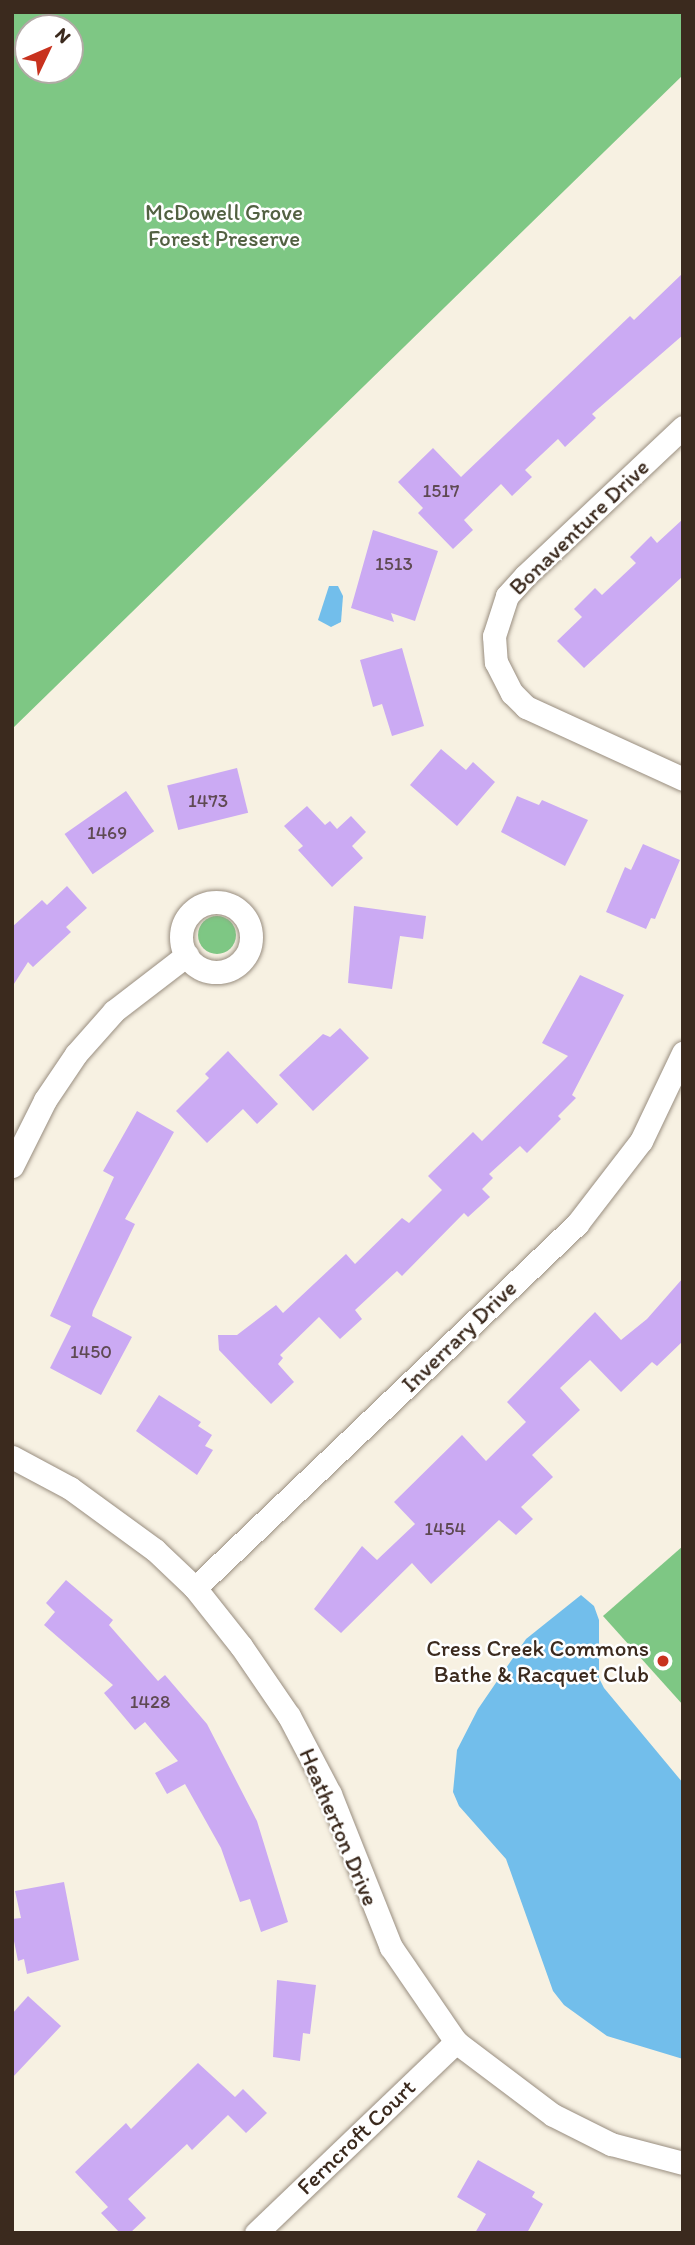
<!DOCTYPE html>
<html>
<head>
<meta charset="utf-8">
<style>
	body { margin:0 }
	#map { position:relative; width:695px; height:2245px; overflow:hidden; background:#f7f1e2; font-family:Itim,sans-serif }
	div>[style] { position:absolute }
	.green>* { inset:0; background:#7ec784 }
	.round { border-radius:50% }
	.water>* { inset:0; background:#72beeb }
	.building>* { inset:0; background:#cbaaf3; transform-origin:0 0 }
	.roads { filter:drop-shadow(0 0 2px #998e80) drop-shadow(0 0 2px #998e80) }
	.minor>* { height:23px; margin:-11.5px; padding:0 11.5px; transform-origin:11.5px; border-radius:11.5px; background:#fff }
	.minor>.ring { margin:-11.5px; padding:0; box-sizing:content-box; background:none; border:23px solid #fff; border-radius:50% }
	.dots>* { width:19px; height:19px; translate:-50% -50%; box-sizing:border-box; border:4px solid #fff; border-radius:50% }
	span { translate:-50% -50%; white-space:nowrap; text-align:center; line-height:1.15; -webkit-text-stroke:5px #fff; paint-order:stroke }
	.number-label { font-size:19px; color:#5f4a53 }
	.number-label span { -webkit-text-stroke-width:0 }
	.park-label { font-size:23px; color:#526142 }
	.street-label { font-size:23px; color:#3b2a1e }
	.poi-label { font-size:23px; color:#3b2a1e }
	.right { translate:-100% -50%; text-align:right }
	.frame { position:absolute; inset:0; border:14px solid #3b2a1e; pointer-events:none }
	.north { position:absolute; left:14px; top:14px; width:70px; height:70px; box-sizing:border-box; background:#fff; border:2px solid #b1aaa5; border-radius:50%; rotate:46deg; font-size:19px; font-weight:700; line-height:28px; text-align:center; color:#3b2a1e }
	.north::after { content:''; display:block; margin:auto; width:24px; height:32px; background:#c8321e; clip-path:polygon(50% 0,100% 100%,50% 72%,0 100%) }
</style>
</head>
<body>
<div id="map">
	<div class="green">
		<div style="clip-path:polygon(evenodd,12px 12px,683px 12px,683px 75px,12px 729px,12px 12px,28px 28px,70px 28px,70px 70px,28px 70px,28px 28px)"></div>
		<div class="round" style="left:198px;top:916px;width:38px;height:38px"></div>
		<div style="clip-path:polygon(683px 1546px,683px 1705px,603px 1616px)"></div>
	</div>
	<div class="water">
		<div style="clip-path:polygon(329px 586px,338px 586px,343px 596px,341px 622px,331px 627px,318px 620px)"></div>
		<div style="clip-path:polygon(581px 1595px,594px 1606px,599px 1620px,599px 1678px,604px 1688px,683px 1783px,683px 2059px,607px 2036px,564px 2005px,553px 1991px,506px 1859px,459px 1806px,453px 1792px,457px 1750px,478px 1709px,526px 1639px)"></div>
	</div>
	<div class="building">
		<div style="clip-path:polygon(683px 273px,683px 335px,592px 414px,596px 418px,565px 447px,558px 439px,525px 470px,532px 477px,512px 496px,501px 484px,464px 520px,473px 530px,453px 549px,418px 513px,423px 508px,398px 482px,433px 448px,461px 477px,630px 316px,634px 320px)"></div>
		<div style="clip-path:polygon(683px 519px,683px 576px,584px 668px,557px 641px,582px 617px,574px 609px,595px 588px,602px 595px,636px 563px,630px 557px,651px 536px,657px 543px)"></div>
		<div style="clip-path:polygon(373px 530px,438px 551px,415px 621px,391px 613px,394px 622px,351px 608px)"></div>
		<div style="clip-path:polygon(402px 648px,424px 726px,392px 736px,382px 704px,373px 707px,360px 660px)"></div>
		<div style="clip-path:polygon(441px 749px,466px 770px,473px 762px,495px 782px,457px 826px,410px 785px)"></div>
		<div style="left:237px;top:768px;width:46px;height:72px;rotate:76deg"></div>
		<div style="left:126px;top:791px;width:49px;height:75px;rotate:55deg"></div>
		<div style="clip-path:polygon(517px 796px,539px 805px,542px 800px,588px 820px,565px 866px,501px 832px)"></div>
		<div style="clip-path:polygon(307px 806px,325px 825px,330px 821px,337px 829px,351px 816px,366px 832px,352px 846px,363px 858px,332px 887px,298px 850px,303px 846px,284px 826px)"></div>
		<div style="clip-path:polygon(643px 844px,680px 860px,655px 919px,651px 918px,646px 929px,606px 912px,625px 867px,631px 870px)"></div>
		<div style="clip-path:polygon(67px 886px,87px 908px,66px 927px,71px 932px,33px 967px,28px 962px,12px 987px,12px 927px,42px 900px,47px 905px)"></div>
		<div style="clip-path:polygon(354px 906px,426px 916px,423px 939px,400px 936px,392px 989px,348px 983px)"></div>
		<div style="clip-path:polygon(580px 975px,624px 995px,572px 1095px,576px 1098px,558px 1116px,561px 1119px,527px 1153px,520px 1146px,489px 1174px,493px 1178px,482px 1189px,490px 1197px,468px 1217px,464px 1213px,402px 1276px,397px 1271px,355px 1310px,362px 1319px,340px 1339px,319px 1317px,280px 1355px,283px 1358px,278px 1364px,294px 1382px,271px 1404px,219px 1350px,218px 1335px,237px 1335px,276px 1305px,283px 1313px,346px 1254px,355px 1264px,402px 1218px,409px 1223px,442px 1190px,428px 1176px,473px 1132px,482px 1141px,568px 1056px,542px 1043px)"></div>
		<div style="clip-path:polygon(340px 1028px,369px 1058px,313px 1111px,279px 1075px,323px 1034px,330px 1037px)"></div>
		<div style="clip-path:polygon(228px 1051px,278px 1104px,257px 1124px,243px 1109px,207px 1143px,176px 1111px,209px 1078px,205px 1074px)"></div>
		<div style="clip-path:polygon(137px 1111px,174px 1132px,125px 1219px,135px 1224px,93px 1311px,92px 1316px,132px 1337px,101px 1395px,50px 1368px,71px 1326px,50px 1316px,114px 1177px,103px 1171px)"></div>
		<div style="clip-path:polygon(683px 1278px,683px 1341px,657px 1366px,652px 1362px,621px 1392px,590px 1360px,560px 1388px,580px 1410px,532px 1455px,553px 1477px,521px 1507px,533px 1519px,516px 1535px,499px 1520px,431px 1584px,412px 1563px,341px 1633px,314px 1609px,362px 1546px,377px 1560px,415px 1524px,394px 1502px,462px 1435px,486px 1461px,526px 1422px,507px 1402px,595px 1312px,621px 1340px,647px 1319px)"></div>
		<div style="clip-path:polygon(159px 1395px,201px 1422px,198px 1426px,212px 1435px,205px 1446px,213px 1450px,197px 1475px,136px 1431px)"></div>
		<div style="clip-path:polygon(66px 1580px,113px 1620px,109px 1625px,158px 1681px,165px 1675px,207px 1724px,257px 1821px,288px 1922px,261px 1932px,250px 1899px,240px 1902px,221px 1848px,185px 1784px,167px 1794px,155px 1773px,178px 1761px,145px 1722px,135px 1730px,104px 1693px,113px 1685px,44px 1625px,55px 1612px,46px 1603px)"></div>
		<div style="clip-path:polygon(64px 1882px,79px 1960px,27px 1974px,24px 1959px,18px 1961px,12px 1931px,12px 1919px,21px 1918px,15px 1891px)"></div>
		<div style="clip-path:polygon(277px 1980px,316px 1985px,310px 2034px,303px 2033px,300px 2061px,273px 2057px)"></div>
		<div style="clip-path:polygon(28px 1996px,61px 2026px,12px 2078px,12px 2014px)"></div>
		<div style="clip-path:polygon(198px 2063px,235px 2097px,243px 2089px,267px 2113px,246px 2133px,228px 2115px,192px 2150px,187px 2144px,128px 2199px,146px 2218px,130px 2233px,120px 2233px,101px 2213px,108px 2207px,75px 2172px,126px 2123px,131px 2129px)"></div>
		<div style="clip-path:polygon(478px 2160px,535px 2192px,532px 2197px,543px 2204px,527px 2233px,475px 2233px,486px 2214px,457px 2197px)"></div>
	</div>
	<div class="roads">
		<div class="minor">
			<div style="left:683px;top:427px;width:217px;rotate:136.7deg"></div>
			<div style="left:525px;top:576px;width:27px;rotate:132deg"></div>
			<div style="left:507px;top:596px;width:42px;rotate:108deg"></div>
			<div style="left:494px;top:636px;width:26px;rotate:86deg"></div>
			<div style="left:496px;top:662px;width:35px;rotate:63deg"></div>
			<div style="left:512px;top:693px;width:20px;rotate:45deg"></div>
			<div style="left:526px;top:707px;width:173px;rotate:24.6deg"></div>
			<div class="ring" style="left:181px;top:902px;width:47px;height:47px"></div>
			<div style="left:12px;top:1166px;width:74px;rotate:-63.4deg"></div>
			<div style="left:45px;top:1100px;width:55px;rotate:-56deg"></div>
			<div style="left:76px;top:1054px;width:57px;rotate:-48.5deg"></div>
			<div style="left:114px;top:1011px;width:92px;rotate:-37.5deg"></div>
			<div style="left:12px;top:1457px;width:66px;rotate:28.1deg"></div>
			<div style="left:70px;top:1488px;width:105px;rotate:36.1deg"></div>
			<div style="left:155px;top:1550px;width:55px;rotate:43.5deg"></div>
			<div style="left:195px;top:1588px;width:74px;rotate:51.6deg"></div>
			<div style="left:241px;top:1646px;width:85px;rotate:55.6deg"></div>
			<div style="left:289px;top:1716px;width:88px;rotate:62.3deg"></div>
			<div style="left:330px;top:1794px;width:165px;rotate:68.3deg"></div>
			<div style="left:391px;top:1947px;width:115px;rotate:55.6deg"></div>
			<div style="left:456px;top:2042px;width:121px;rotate:37deg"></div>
			<div style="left:553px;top:2115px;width:65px;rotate:26.6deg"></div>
			<div style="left:611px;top:2144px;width:74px;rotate:14.8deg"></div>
			<div style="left:195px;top:1588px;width:528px;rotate:-43.62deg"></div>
			<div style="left:577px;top:1224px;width:105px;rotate:-52.4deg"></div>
			<div style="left:641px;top:1141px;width:98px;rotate:-64.5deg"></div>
			<div style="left:256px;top:2233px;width:277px;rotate:-43.7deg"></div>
		</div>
	</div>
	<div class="dots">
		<div style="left:663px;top:1661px;background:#c8321e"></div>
	</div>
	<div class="number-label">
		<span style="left:441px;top:491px">1517</span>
		<span style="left:394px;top:564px">1513</span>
		<span style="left:208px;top:801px">1473</span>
		<span style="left:107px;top:833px">1469</span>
		<span style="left:91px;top:1352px">1450</span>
		<span style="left:445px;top:1529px">1454</span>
		<span style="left:150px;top:1702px">1428</span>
	</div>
	<div class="park-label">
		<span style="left:224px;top:225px">McDowell Grove<br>Forest Preserve</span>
	</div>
	<div class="street-label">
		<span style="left:579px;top:527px;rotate:-44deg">Bonaventure Drive</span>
		<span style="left:459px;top:1336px;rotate:-44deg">Inverrary Drive</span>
		<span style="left:339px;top:1827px;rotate:67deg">Heatherton Drive</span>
		<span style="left:356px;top:2137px;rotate:-44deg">Ferncroft Court</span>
	</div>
	<div class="poi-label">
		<span class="right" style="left:649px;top:1661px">Cress Creek Commons<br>Bathe &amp; Racquet Club</span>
	</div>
	<div class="frame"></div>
	<div class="north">N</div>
</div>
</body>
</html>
